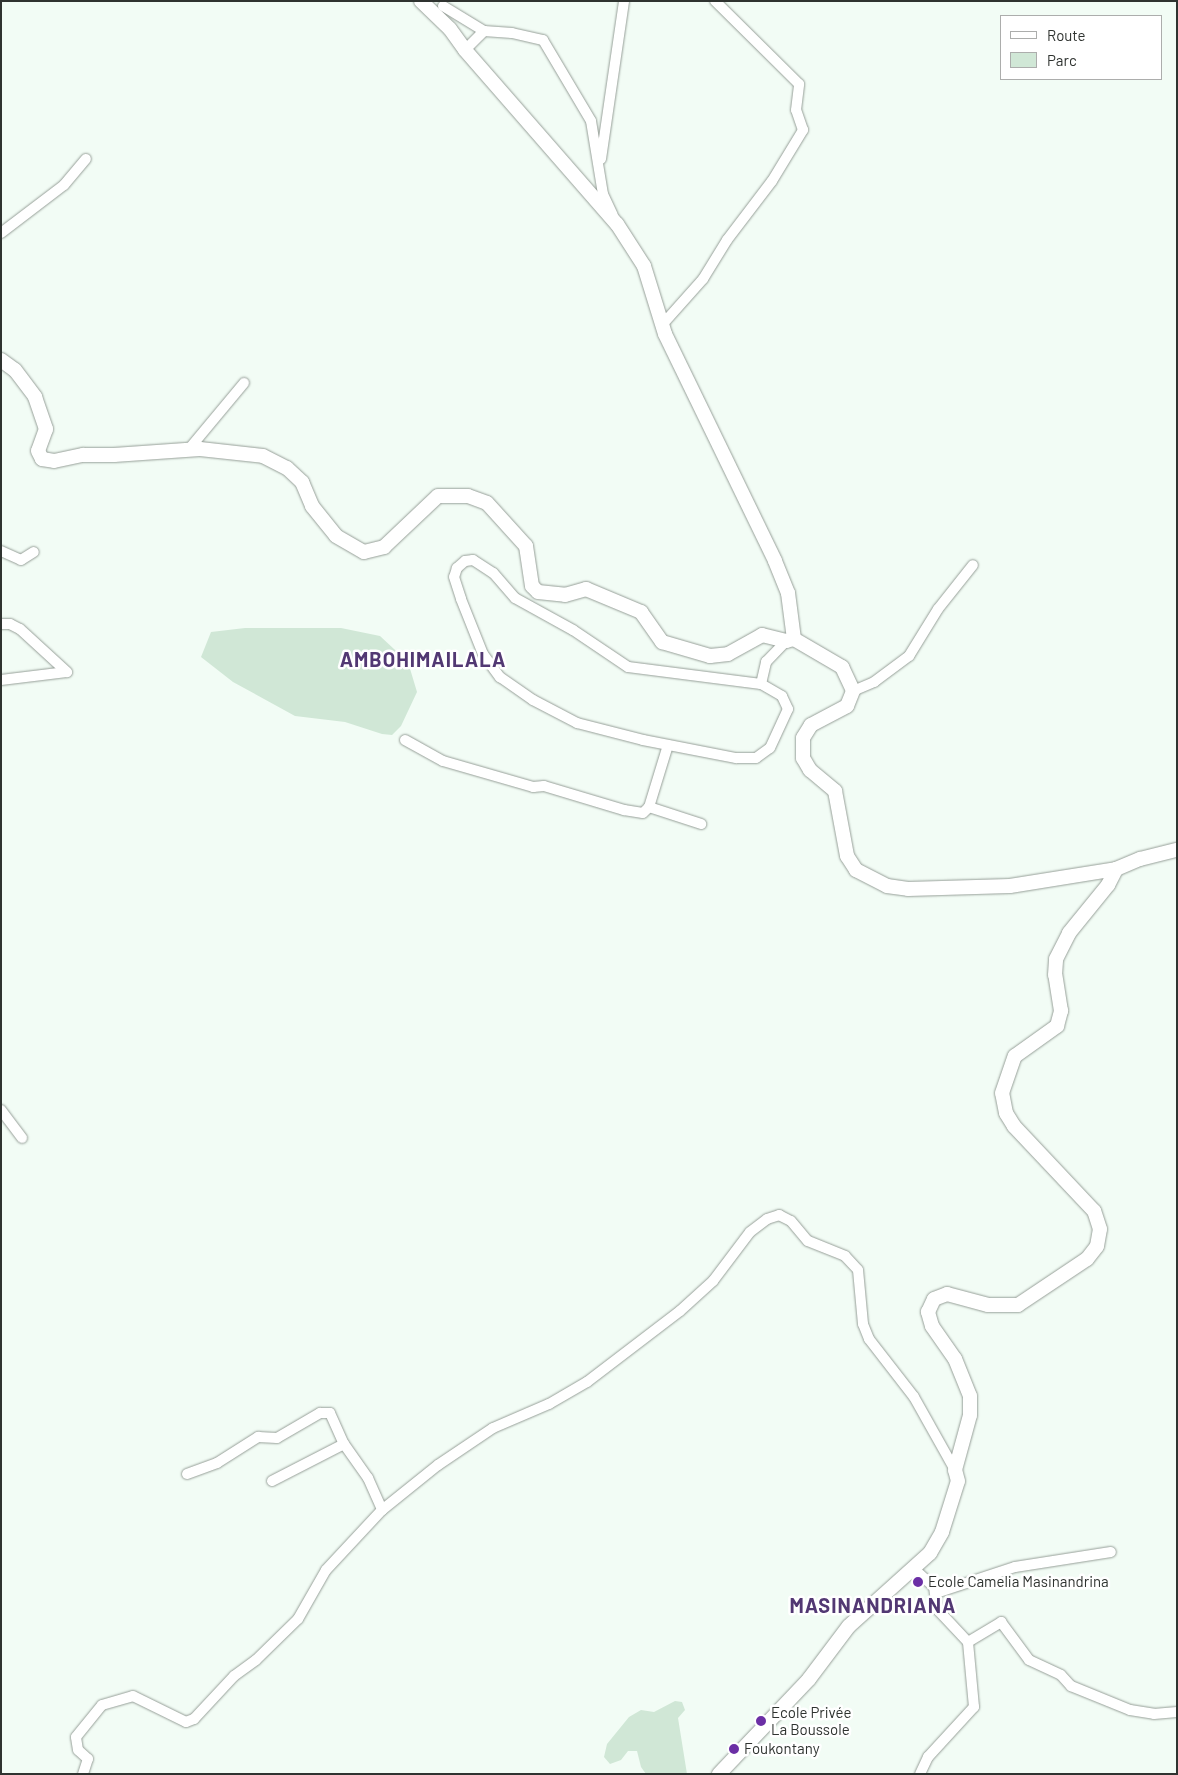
<!DOCTYPE html>
<html>
<head>
<meta charset="utf-8">
<style>
	body { margin:0 }
	#map { position:relative; width:1178px; height:1775px; overflow:hidden; background:#f2fcf5; font-family:Barlow,sans-serif }
	div>[style] { position:absolute }
	.green>* { inset:0; background:#d0e7d6 }
	.roads { filter:drop-shadow(0 0 1px #969f98) drop-shadow(0 0 1px #969f98) }
	.street>* { height:10px; margin:-5px; padding:0 5px; transform-origin:5px; border-radius:5px; background:#fff }
	.secondary>* { height:14px; margin:-7px; padding:0 7px; transform-origin:7px; border-radius:7px; background:#fff }
	.dots>* { width:14px; height:14px; translate:-50% -50%; box-sizing:border-box; border:2px solid #fff; border-radius:50% }
	span { translate:-50% -50%; white-space:nowrap; text-align:center; line-height:1.15; -webkit-text-stroke:5px #fff; paint-order:stroke }
	.poi-label { font-size:15px; color:#2f3330 }
	.left { translate:0 -50%; text-align:left }
	.district-label { font-size:20px; color:#523873; font-weight:700; letter-spacing:1px }
	.frame { position:absolute; inset:0; border:2px solid #2f3330; pointer-events:none }
	.legend { position:absolute; left:1000px; top:15px; width:162px; height:65px; box-sizing:border-box; background:#fff; border:1px solid #acadac; margin:0; padding:6px 9px; list-style:none; font-size:15px; color:#2f3330 }
	.legend li { display:flex; align-items:center; gap:10px; height:25px }
	.legend b { width:25px; border:1px solid #acadac }
</style>
</head>
<body>
<div id="map">
	<div class="green">
		<div style="clip-path:polygon(245px 628px,341px 628px,380px 636px,408px 662px,417px 692px,401px 726px,392px 735px,382px 734px,345px 722px,295px 716px,233px 682px,201px 657px,211px 632px)"></div>
		<div style="clip-path:polygon(675px 1701px,682px 1702px,685px 1710px,678px 1718px,687px 1774px,646px 1774px,641px 1767px,637px 1751px,628px 1751px,621px 1760px,610px 1764px,604px 1757px,607px 1744px,629px 1717px,641px 1710px,654px 1712px)"></div>
	</div>
	<div class="roads">
		<div class="street">
			<div style="left:443px;top:6px;width:48px;rotate:31.4deg"></div>
			<div style="left:484px;top:31px;width:28px;rotate:4deg"></div>
			<div style="left:512px;top:33px;width:32px;rotate:13deg"></div>
			<div style="left:543px;top:40px;width:94px;rotate:59.3deg"></div>
			<div style="left:591px;top:121px;width:74px;rotate:80.7deg"></div>
			<div style="left:603px;top:194px;width:23px;rotate:65deg"></div>
			<div style="left:465px;top:50px;width:27px;rotate:-45deg"></div>
			<div style="left:601px;top:159px;width:160px;rotate:-81.7deg"></div>
			<div style="left:1px;top:233px;width:79px;rotate:-37.3deg"></div>
			<div style="left:64px;top:185px;width:34px;rotate:-50deg"></div>
			<div style="left:662px;top:325px;width:62px;rotate:-48.3deg"></div>
			<div style="left:703px;top:279px;width:46px;rotate:-58.4deg"></div>
			<div style="left:727px;top:240px;width:74px;rotate:-52.7deg"></div>
			<div style="left:772px;top:181px;width:60px;rotate:-58.7deg"></div>
			<div style="left:803px;top:130px;width:21px;rotate:-109deg"></div>
			<div style="left:796px;top:110px;width:26px;rotate:-83deg"></div>
			<div style="left:799px;top:84px;width:118px;rotate:-135.3deg"></div>
			<div style="left:189px;top:449px;width:86px;rotate:-50.2deg"></div>
			<div style="left:1px;top:551px;width:22px;rotate:24deg"></div>
			<div style="left:21px;top:560px;width:15px;rotate:-32deg"></div>
			<div style="left:1px;top:624px;width:9px"></div>
			<div style="left:10px;top:624px;width:11px;rotate:27deg"></div>
			<div style="left:20px;top:629px;width:64px;rotate:42.5deg"></div>
			<div style="left:1px;top:680px;width:66px;rotate:-6.9deg"></div>
			<div style="left:761px;top:684px;width:134px;rotate:-172.7deg"></div>
			<div style="left:628px;top:667px;width:66px;rotate:-146.1deg"></div>
			<div style="left:573px;top:630px;width:66px;rotate:-151.1deg"></div>
			<div style="left:515px;top:598px;width:33px;rotate:-131deg"></div>
			<div style="left:493px;top:573px;width:24px;rotate:-147deg"></div>
			<div style="left:473px;top:560px;width:8px;rotate:173deg"></div>
			<div style="left:465px;top:561px;width:11px;rotate:139deg"></div>
			<div style="left:457px;top:568px;width:9px;rotate:108deg"></div>
			<div style="left:454px;top:577px;width:23px;rotate:72deg"></div>
			<div style="left:461px;top:599px;width:59px;rotate:68.2deg"></div>
			<div style="left:483px;top:654px;width:29px;rotate:54deg"></div>
			<div style="left:500px;top:677px;width:40px;rotate:34.9deg"></div>
			<div style="left:533px;top:700px;width:50px;rotate:27.6deg"></div>
			<div style="left:577px;top:723px;width:68px;rotate:14.4deg"></div>
			<div style="left:643px;top:740px;width:95px;rotate:11deg"></div>
			<div style="left:736px;top:758px;width:20px"></div>
			<div style="left:756px;top:758px;width:17px;rotate:-36deg"></div>
			<div style="left:770px;top:748px;width:43px;rotate:-65.2deg"></div>
			<div style="left:788px;top:709px;width:14px;rotate:-115deg"></div>
			<div style="left:782px;top:696px;width:24px;rotate:-150deg"></div>
			<div style="left:761px;top:684px;width:23px;rotate:-77deg"></div>
			<div style="left:766px;top:662px;width:29px;rotate:-46deg"></div>
			<div style="left:853px;top:691px;width:23px;rotate:-23deg"></div>
			<div style="left:874px;top:682px;width:44px;rotate:-36.6deg"></div>
			<div style="left:909px;top:656px;width:55px;rotate:-58.3deg"></div>
			<div style="left:938px;top:609px;width:56px;rotate:-51.5deg"></div>
			<div style="left:405px;top:740px;width:43px;rotate:28.9deg"></div>
			<div style="left:443px;top:761px;width:94px;rotate:16.1deg"></div>
			<div style="left:533px;top:787px;width:11px;rotate:-5deg"></div>
			<div style="left:544px;top:786px;width:84px;rotate:16.7deg"></div>
			<div style="left:624px;top:810px;width:19px;rotate:9deg"></div>
			<div style="left:643px;top:813px;width:8px;rotate:-45deg"></div>
			<div style="left:668px;top:745px;width:65px;rotate:107deg"></div>
			<div style="left:649px;top:807px;width:55px;rotate:18.1deg"></div>
			<div style="left:1px;top:1110px;width:35px;rotate:53deg"></div>
			<div style="left:187px;top:1474px;width:32px;rotate:-20deg"></div>
			<div style="left:217px;top:1463px;width:49px;rotate:-32.4deg"></div>
			<div style="left:258px;top:1437px;width:19px;rotate:3deg"></div>
			<div style="left:277px;top:1438px;width:50px;rotate:-30.2deg"></div>
			<div style="left:320px;top:1413px;width:10px"></div>
			<div style="left:330px;top:1413px;width:34px;rotate:66deg"></div>
			<div style="left:272px;top:1481px;width:81px;rotate:-27.2deg"></div>
			<div style="left:344px;top:1444px;width:42px;rotate:54.8deg"></div>
			<div style="left:368px;top:1478px;width:35px;rotate:66deg"></div>
			<div style="left:914px;top:1569px;width:27px;rotate:42deg"></div>
			<div style="left:934px;top:1587px;width:22px;rotate:82deg"></div>
			<div style="left:937px;top:1609px;width:45px;rotate:46.8deg"></div>
			<div style="left:968px;top:1642px;width:39px;rotate:-31deg"></div>
			<div style="left:1001px;top:1622px;width:47px;rotate:53.6deg"></div>
			<div style="left:1029px;top:1660px;width:35px;rotate:25deg"></div>
			<div style="left:1061px;top:1675px;width:15px;rotate:48deg"></div>
			<div style="left:1071px;top:1686px;width:64px;rotate:22.1deg"></div>
			<div style="left:1130px;top:1710px;width:24px;rotate:9deg"></div>
			<div style="left:1154px;top:1714px;width:23px;rotate:-5deg"></div>
			<div style="left:936px;top:1593px;width:83px;rotate:-18.2deg"></div>
			<div style="left:1015px;top:1567px;width:97px;rotate:-8.9deg"></div>
			<div style="left:83px;top:1774px;width:16px;rotate:-72deg"></div>
			<div style="left:88px;top:1759px;width:13px;rotate:-138deg"></div>
			<div style="left:78px;top:1750px;width:13px;rotate:-99deg"></div>
			<div style="left:76px;top:1737px;width:41px;rotate:-50.9deg"></div>
			<div style="left:102px;top:1705px;width:32px;rotate:-16deg"></div>
			<div style="left:133px;top:1696px;width:59px;rotate:26.1deg"></div>
			<div style="left:186px;top:1722px;width:9px;rotate:-21deg"></div>
			<div style="left:194px;top:1719px;width:59px;rotate:-47.1deg"></div>
			<div style="left:234px;top:1676px;width:27px;rotate:-36deg"></div>
			<div style="left:256px;top:1660px;width:59px;rotate:-44.3deg"></div>
			<div style="left:298px;top:1619px;width:56px;rotate:-60.3deg"></div>
			<div style="left:326px;top:1570px;width:82px;rotate:-47deg"></div>
			<div style="left:382px;top:1510px;width:72px;rotate:-38.8deg"></div>
			<div style="left:438px;top:1465px;width:66px;rotate:-33.9deg"></div>
			<div style="left:493px;top:1428px;width:61px;rotate:-23.2deg"></div>
			<div style="left:549px;top:1404px;width:44px;rotate:-30.1deg"></div>
			<div style="left:587px;top:1382px;width:117px;rotate:-37.4deg"></div>
			<div style="left:680px;top:1311px;width:45px;rotate:-42.3deg"></div>
			<div style="left:713px;top:1281px;width:61px;rotate:-52.9deg"></div>
			<div style="left:750px;top:1232px;width:21px;rotate:-37deg"></div>
			<div style="left:767px;top:1219px;width:13px;rotate:-18deg"></div>
			<div style="left:779px;top:1215px;width:13px;rotate:27deg"></div>
			<div style="left:791px;top:1221px;width:26px;rotate:50deg"></div>
			<div style="left:808px;top:1241px;width:40px;rotate:22deg"></div>
			<div style="left:845px;top:1256px;width:19px;rotate:47deg"></div>
			<div style="left:858px;top:1270px;width:54px;rotate:84.7deg"></div>
			<div style="left:863px;top:1324px;width:16px;rotate:68deg"></div>
			<div style="left:869px;top:1339px;width:73px;rotate:52.2deg"></div>
			<div style="left:914px;top:1397px;width:84px;rotate:60.7deg"></div>
			<div style="left:920px;top:1774px;width:19px;rotate:-65deg"></div>
			<div style="left:928px;top:1757px;width:68px;rotate:-47.4deg"></div>
			<div style="left:974px;top:1707px;width:65px;rotate:-95.3deg"></div>
		</div>
		<div class="secondary">
			<div style="left:421px;top:1px;width:40px;rotate:44deg"></div>
			<div style="left:450px;top:29px;width:26px;rotate:54deg"></div>
			<div style="left:465px;top:50px;width:231px;rotate:48.9deg"></div>
			<div style="left:617px;top:224px;width:50px;rotate:57.3deg"></div>
			<div style="left:644px;top:266px;width:71px;rotate:72.8deg"></div>
			<div style="left:665px;top:334px;width:252px;rotate:64.1deg"></div>
			<div style="left:775px;top:561px;width:35px;rotate:68deg"></div>
			<div style="left:788px;top:593px;width:46px;rotate:82.6deg"></div>
			<div style="left:1px;top:360px;width:17px;rotate:36deg"></div>
			<div style="left:15px;top:370px;width:34px;rotate:53deg"></div>
			<div style="left:35px;top:397px;width:34px;rotate:71deg"></div>
			<div style="left:46px;top:429px;width:23px;rotate:110deg"></div>
			<div style="left:38px;top:451px;width:9px;rotate:63deg"></div>
			<div style="left:42px;top:459px;width:12px;rotate:9deg"></div>
			<div style="left:54px;top:461px;width:30px;rotate:-12deg"></div>
			<div style="left:83px;top:455px;width:31px"></div>
			<div style="left:114px;top:455px;width:86px;rotate:-4deg"></div>
			<div style="left:200px;top:449px;width:63px;rotate:6.3deg"></div>
			<div style="left:263px;top:456px;width:27px;rotate:27deg"></div>
			<div style="left:287px;top:468px;width:21px;rotate:43deg"></div>
			<div style="left:302px;top:482px;width:26px;rotate:67deg"></div>
			<div style="left:312px;top:506px;width:38px;rotate:51deg"></div>
			<div style="left:336px;top:536px;width:32px;rotate:30deg"></div>
			<div style="left:364px;top:552px;width:21px;rotate:-14deg"></div>
			<div style="left:384px;top:547px;width:74px;rotate:-43.4deg"></div>
			<div style="left:438px;top:496px;width:30px"></div>
			<div style="left:468px;top:496px;width:20px;rotate:20deg"></div>
			<div style="left:487px;top:503px;width:58px;rotate:47.8deg"></div>
			<div style="left:526px;top:546px;width:40px;rotate:81.5deg"></div>
			<div style="left:532px;top:586px;width:8px;rotate:45deg"></div>
			<div style="left:538px;top:592px;width:27px;rotate:6deg"></div>
			<div style="left:565px;top:595px;width:22px;rotate:-16deg"></div>
			<div style="left:586px;top:589px;width:60px;rotate:22.7deg"></div>
			<div style="left:641px;top:612px;width:37px;rotate:55deg"></div>
			<div style="left:662px;top:642px;width:50px;rotate:16.3deg"></div>
			<div style="left:710px;top:656px;width:18px;rotate:-6deg"></div>
			<div style="left:728px;top:654px;width:39px;rotate:-29deg"></div>
			<div style="left:762px;top:635px;width:25px;rotate:14deg"></div>
			<div style="left:786px;top:641px;width:8px;rotate:-14deg"></div>
			<div style="left:794px;top:639px;width:56px;rotate:30.3deg"></div>
			<div style="left:842px;top:667px;width:26px;rotate:65deg"></div>
			<div style="left:853px;top:691px;width:16px;rotate:112deg"></div>
			<div style="left:847px;top:706px;width:41px;rotate:152.2deg"></div>
			<div style="left:811px;top:725px;width:15px;rotate:122deg"></div>
			<div style="left:803px;top:738px;width:20px;rotate:90deg"></div>
			<div style="left:803px;top:758px;width:14px;rotate:60deg"></div>
			<div style="left:810px;top:770px;width:33px;rotate:40deg"></div>
			<div style="left:835px;top:791px;width:66px;rotate:79.5deg"></div>
			<div style="left:847px;top:856px;width:17px;rotate:57deg"></div>
			<div style="left:856px;top:870px;width:35px;rotate:27deg"></div>
			<div style="left:887px;top:886px;width:21px;rotate:8deg"></div>
			<div style="left:908px;top:889px;width:102px;rotate:-1.7deg"></div>
			<div style="left:1010px;top:886px;width:107px;rotate:-9.1deg"></div>
			<div style="left:1116px;top:869px;width:26px;rotate:-23deg"></div>
			<div style="left:1140px;top:859px;width:38px;rotate:-14deg"></div>
			<div style="left:719px;top:1774px;width:131px;rotate:-46.5deg"></div>
			<div style="left:809px;top:1679px;width:66px;rotate:-53deg"></div>
			<div style="left:849px;top:1626px;width:109px;rotate:-42deg"></div>
			<div style="left:930px;top:1553px;width:24px;rotate:-60deg"></div>
			<div style="left:942px;top:1532px;width:53px;rotate:-72.6deg"></div>
			<div style="left:958px;top:1481px;width:11px;rotate:-105deg"></div>
			<div style="left:955px;top:1470px;width:57px;rotate:-74.7deg"></div>
			<div style="left:970px;top:1415px;width:19px;rotate:-90deg"></div>
			<div style="left:970px;top:1396px;width:40px;rotate:-112deg"></div>
			<div style="left:955px;top:1359px;width:40px;rotate:-124.9deg"></div>
			<div style="left:932px;top:1326px;width:15px;rotate:-106deg"></div>
			<div style="left:928px;top:1312px;width:14px;rotate:-65deg"></div>
			<div style="left:934px;top:1299px;width:14px;rotate:-21deg"></div>
			<div style="left:947px;top:1294px;width:42px;rotate:15deg"></div>
			<div style="left:988px;top:1305px;width:30px"></div>
			<div style="left:1018px;top:1305px;width:83px;rotate:-33.7deg"></div>
			<div style="left:1087px;top:1259px;width:16px;rotate:-52deg"></div>
			<div style="left:1097px;top:1246px;width:17px;rotate:-80deg"></div>
			<div style="left:1100px;top:1229px;width:19px;rotate:-108deg"></div>
			<div style="left:1094px;top:1211px;width:117px;rotate:-133.3deg"></div>
			<div style="left:1014px;top:1126px;width:15px;rotate:-122deg"></div>
			<div style="left:1006px;top:1113px;width:20px;rotate:-101deg"></div>
			<div style="left:1002px;top:1093px;width:39px;rotate:-71deg"></div>
			<div style="left:1015px;top:1056px;width:52px;rotate:-35.5deg"></div>
			<div style="left:1057px;top:1026px;width:16px;rotate:-75deg"></div>
			<div style="left:1061px;top:1011px;width:36px;rotate:-99deg"></div>
			<div style="left:1055px;top:975px;width:16px;rotate:-86deg"></div>
			<div style="left:1056px;top:959px;width:29px;rotate:-63deg"></div>
			<div style="left:1069px;top:933px;width:62px;rotate:-50.9deg"></div>
			<div style="left:1108px;top:885px;width:18px;rotate:-63deg"></div>
		</div>
	</div>
	<div class="dots">
		<div style="left:918px;top:1582px;background:#6b2fa5"></div>
		<div style="left:761px;top:1721px;background:#6b2fa5"></div>
		<div style="left:734px;top:1749px;background:#6b2fa5"></div>
	</div>
	<div class="poi-label">
		<span class="left" style="left:928px;top:1582px">Ecole Camelia Masinandrina</span>
		<span class="left" style="left:771px;top:1721px">Ecole Privée<br>La Boussole</span>
		<span class="left" style="left:744px;top:1749px">Foukontany</span>
	</div>
	<div class="district-label">
		<span style="left:423px;top:659px">AMBOHIMAILALA</span>
		<span style="left:873px;top:1605px">MASINANDRIANA</span>
	</div>
	<div class="frame"></div>
	<ul class="legend">
	<li><b style="height:6px;background:#fff"></b>Route</li>
	<li><b style="height:14px;background:#d0e7d6"></b>Parc</li>
	</ul>
</div>
</body>
</html>
